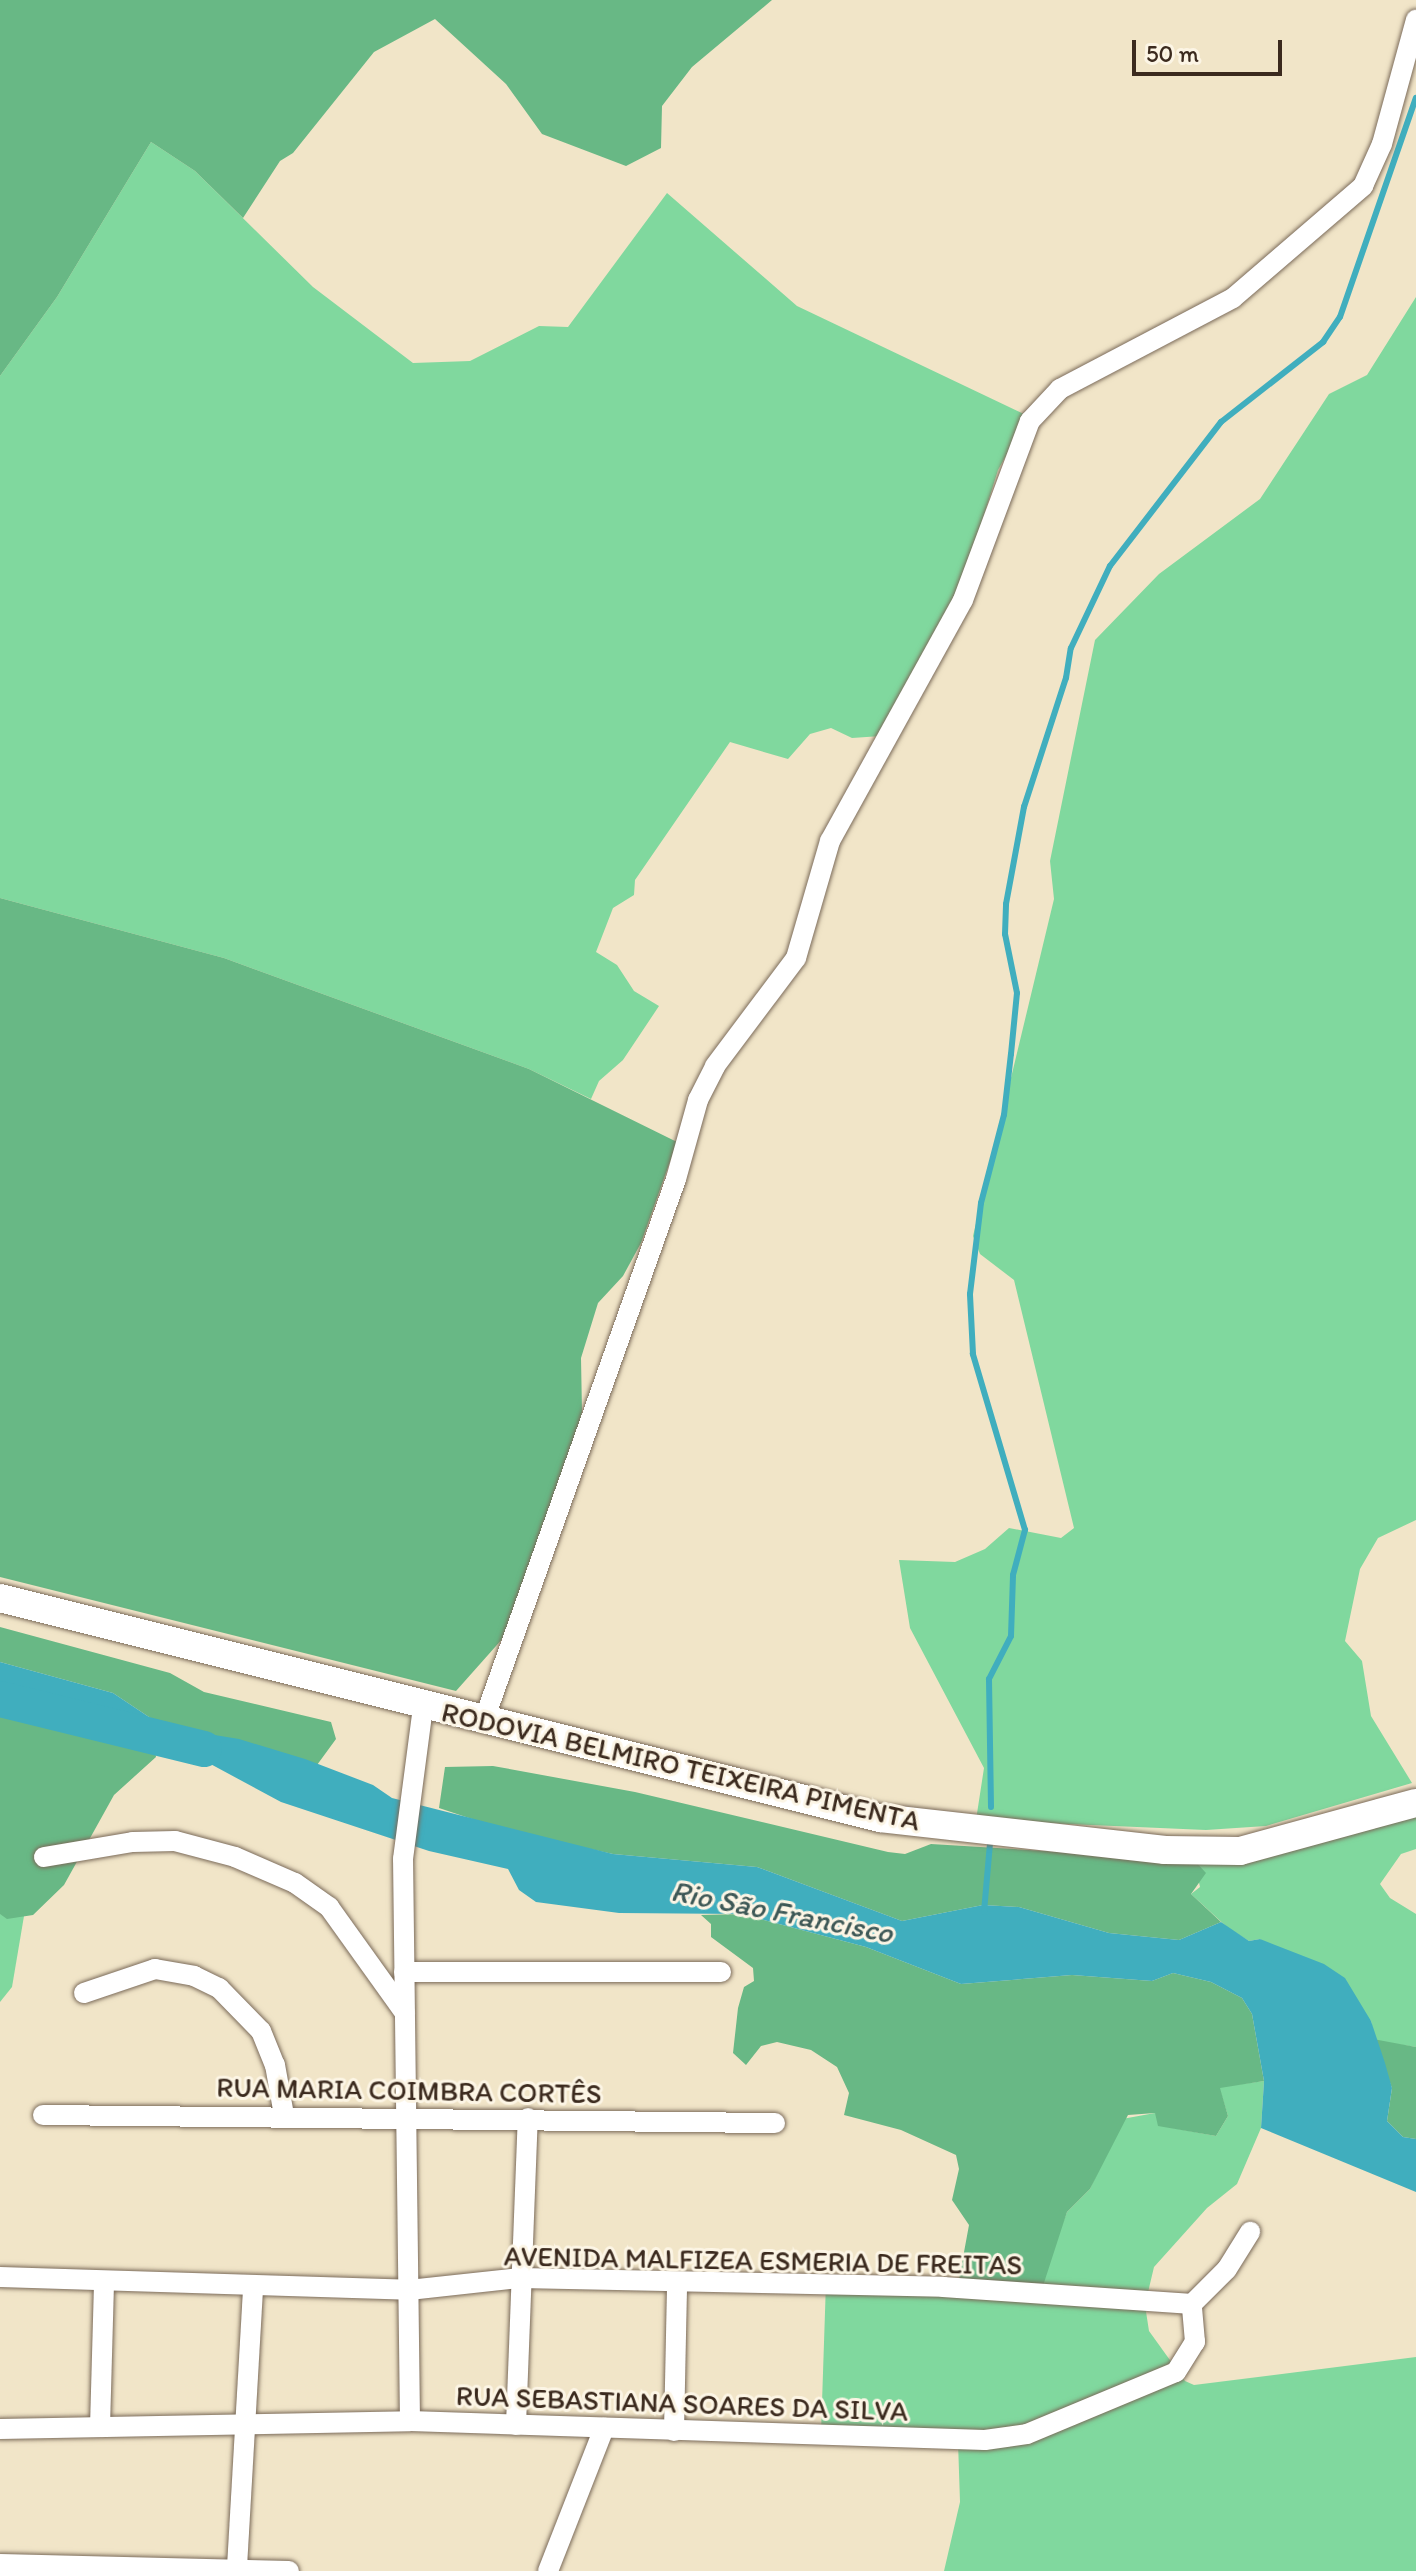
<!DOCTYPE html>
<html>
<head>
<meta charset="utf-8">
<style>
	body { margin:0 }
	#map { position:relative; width:1416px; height:2571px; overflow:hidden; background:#f1e5c8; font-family:Itim,sans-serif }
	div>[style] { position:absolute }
	.green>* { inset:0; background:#80d89e }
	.forest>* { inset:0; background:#68b885 }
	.water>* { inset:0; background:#40aebe }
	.stream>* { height:6px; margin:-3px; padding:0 3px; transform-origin:3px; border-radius:3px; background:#40aebe }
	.river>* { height:36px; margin:-18px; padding:0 18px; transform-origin:18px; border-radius:18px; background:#40aebe }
	.roads { filter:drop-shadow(0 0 2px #7b6b5a) drop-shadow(0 0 2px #7b6b5a) }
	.street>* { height:20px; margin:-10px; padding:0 10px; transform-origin:10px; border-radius:10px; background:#fff }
	.secondary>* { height:28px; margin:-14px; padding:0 14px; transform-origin:14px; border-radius:14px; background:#fff }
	span { translate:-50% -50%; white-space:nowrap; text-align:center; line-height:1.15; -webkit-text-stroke:6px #fcf5e5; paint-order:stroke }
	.street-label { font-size:28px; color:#3b2a1e }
	.water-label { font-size:30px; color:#3d5856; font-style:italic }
	.scale { position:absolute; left:1132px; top:40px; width:150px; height:36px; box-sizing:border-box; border:4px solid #3b2a1e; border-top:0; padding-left:10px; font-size:24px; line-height:28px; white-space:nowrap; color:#3b2a1e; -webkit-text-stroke:6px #fcf5e5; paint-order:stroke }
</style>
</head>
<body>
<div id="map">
	<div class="green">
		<div style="clip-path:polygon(151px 142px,195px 171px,313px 287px,413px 363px,470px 361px,539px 326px,568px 327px,667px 193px,797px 306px,1028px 416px,998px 470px,965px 576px,881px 736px,852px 738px,831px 728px,810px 734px,788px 759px,730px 742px,635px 880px,634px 895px,613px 908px,596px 952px,617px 965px,634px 991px,659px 1006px,623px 1060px,599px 1081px,591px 1099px,529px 1069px,224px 958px,0 898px,0 376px,57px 297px)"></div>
		<div style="clip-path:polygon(1416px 297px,1416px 1520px,1378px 1538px,1360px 1569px,1345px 1641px,1362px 1661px,1371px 1716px,1412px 1783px,1266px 1826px,1206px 1830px,976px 1820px,984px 1768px,910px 1628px,899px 1560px,955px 1562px,985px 1549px,1009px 1528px,1061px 1538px,1074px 1528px,1014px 1280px,980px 1254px,973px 1236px,1054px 899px,1050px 861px,1095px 640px,1159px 574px,1260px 499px,1329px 394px,1367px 375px)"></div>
		<div style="clip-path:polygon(1416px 1807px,1416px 1849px,1401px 1854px,1380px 1884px,1390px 1898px,1416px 1914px,1416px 2047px,1375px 2041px,1371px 2021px,1260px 1939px,1249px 1941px,1228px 1928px,1191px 1894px,1200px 1887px,1194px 1860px)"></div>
		<div style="clip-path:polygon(0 1914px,24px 1916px,12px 1987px,0 2002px)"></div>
		<div style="clip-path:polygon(1264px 2081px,1261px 2128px,1237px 2184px,1207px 2208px,1154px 2267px,1145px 2305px,1149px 2331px,1185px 2381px,1194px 2385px,1416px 2357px,1416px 2571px,944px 2571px,960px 2502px,958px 2442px,821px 2433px,826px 2282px,944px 2290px,1051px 2254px,1067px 2212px,1090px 2189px,1122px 2119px,1155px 2113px,1173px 2128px,1216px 2136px,1228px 2116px,1219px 2087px)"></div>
	</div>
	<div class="forest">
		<div style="clip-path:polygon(0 0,772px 0,692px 67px,662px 106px,661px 148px,626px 166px,542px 134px,506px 84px,435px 19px,374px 52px,293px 153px,280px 161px,243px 218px,195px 171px,151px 142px,57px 297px,0 376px)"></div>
		<div style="clip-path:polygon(0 898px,224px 958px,529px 1069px,677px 1142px,641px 1243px,623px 1276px,598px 1303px,581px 1358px,582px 1412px,573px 1450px,512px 1628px,456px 1691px,0 1577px)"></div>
		<div style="clip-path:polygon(0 1627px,170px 1673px,204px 1692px,331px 1722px,336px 1739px,317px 1765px,184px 1730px,152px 1719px,113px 1693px,0 1662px)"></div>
		<div style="clip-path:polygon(0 1698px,78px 1710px,113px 1726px,153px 1733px,156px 1757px,114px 1795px,64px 1885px,33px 1915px,7px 1919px,0 1914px)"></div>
		<div style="clip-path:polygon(493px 1766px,635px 1792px,888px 1852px,905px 1854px,931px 1844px,1194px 1860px,1206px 1873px,1191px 1894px,1221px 1922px,1179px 1940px,1109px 1933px,1019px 1907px,983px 1905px,902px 1921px,757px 1867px,613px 1854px,508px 1831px,439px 1808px,445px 1767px)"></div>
		<div style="clip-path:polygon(741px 1914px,866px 1947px,961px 1984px,1072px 1975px,1152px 1981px,1173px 1973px,1211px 1982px,1242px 1998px,1252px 2014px,1264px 2081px,1220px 2088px,1228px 2116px,1216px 2136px,1158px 2126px,1155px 2113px,1128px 2115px,1090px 2189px,1067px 2212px,1042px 2289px,957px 2290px,969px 2225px,952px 2200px,959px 2169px,956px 2155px,901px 2130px,844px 2115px,849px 2093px,837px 2067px,811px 2050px,777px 2042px,761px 2046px,746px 2065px,733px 2053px,738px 2008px,744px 1987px,754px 1981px,753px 1968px,711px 1937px,711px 1924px,701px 1915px)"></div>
		<div style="clip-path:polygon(1373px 2039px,1416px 2047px,1416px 2139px,1403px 2137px,1387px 2121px,1392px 2088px)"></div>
	</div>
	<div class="water">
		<div style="clip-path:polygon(0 1662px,113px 1693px,152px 1719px,184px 1730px,239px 1739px,305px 1759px,373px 1785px,392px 1798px,613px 1854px,757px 1867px,902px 1921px,983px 1905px,1019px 1907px,1109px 1933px,1179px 1940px,1221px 1922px,1249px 1941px,1260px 1939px,1324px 1964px,1345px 1978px,1371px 2021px,1385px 2063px,1392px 2088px,1387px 2121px,1403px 2137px,1416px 2139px,1416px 2192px,1261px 2128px,1264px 2081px,1252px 2014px,1242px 1998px,1211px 1982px,1173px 1973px,1152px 1981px,1072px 1975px,961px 1984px,866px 1947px,741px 1914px,619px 1913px,536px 1902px,519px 1890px,508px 1869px,429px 1851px,281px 1802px,153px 1733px,113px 1726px,78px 1710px,0 1698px)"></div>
	</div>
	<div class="stream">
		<div style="left:991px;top:1807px;width:128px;rotate:-90.9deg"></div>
		<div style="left:989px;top:1679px;width:48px;rotate:-62.9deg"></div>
		<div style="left:1011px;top:1636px;width:61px;rotate:-88.1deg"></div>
		<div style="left:1013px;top:1575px;width:47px;rotate:-75.1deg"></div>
		<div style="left:1025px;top:1530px;width:184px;rotate:-106.5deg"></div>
		<div style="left:973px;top:1354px;width:60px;rotate:-92.9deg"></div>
		<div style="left:970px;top:1294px;width:92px;rotate:-83.1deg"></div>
		<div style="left:981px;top:1203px;width:91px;rotate:-75.4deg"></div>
		<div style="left:1004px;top:1115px;width:61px;rotate:-83.5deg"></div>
		<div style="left:1011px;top:1054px;width:61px;rotate:-84.4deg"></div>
		<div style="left:1017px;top:993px;width:60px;rotate:-101.5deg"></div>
		<div style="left:1005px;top:934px;width:30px;rotate:-88deg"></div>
		<div style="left:1006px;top:904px;width:99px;rotate:-79.5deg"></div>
		<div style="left:1024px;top:807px;width:136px;rotate:-72deg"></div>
		<div style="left:1066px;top:678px;width:30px;rotate:-81deg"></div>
		<div style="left:1071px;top:648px;width:91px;rotate:-64.6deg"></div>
		<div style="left:1110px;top:566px;width:182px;rotate:-52.4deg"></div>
		<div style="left:1221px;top:422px;width:130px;rotate:-38.1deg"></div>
		<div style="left:1323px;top:342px;width:30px;rotate:-56deg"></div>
		<div style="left:1340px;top:317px;width:232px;rotate:-70.9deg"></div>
		<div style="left:984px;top:1912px;width:68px;rotate:-85deg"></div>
	</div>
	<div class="river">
		<div style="left:0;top:1699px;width:210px;rotate:13.8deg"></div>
	</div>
	<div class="roads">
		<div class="street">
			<div style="left:484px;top:1720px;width:574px;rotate:-70.46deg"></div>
			<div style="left:676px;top:1179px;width:82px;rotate:-74.4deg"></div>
			<div style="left:698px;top:1100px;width:38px;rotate:-63deg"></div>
			<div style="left:715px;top:1066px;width:135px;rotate:-53.1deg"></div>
			<div style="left:796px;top:958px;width:122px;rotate:-73.8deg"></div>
			<div style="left:830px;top:841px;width:275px;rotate:-61.1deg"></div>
			<div style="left:963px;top:600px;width:191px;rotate:-69.5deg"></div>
			<div style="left:1030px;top:421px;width:44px;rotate:-46.8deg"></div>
			<div style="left:1060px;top:389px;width:195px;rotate:-27.7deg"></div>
			<div style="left:1233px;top:298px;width:172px;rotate:-40.7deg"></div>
			<div style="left:1363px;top:186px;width:46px;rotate:-65.7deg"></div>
			<div style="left:1382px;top:144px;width:129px;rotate:-74.7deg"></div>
			<div style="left:44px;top:1857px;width:90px;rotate:-9.6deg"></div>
			<div style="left:133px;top:1842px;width:42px;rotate:-1.4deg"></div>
			<div style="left:175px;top:1841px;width:62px;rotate:14.9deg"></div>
			<div style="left:235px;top:1857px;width:65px;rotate:23.4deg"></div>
			<div style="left:295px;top:1883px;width:42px;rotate:35.2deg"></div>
			<div style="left:329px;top:1907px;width:130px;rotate:54.4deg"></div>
			<div style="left:404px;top:1972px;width:317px"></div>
			<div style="left:84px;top:1993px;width:75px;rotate:-18.7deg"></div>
			<div style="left:155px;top:1969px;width:40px;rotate:10deg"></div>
			<div style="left:194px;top:1976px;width:28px;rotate:26deg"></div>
			<div style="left:219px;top:1988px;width:60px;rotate:45.7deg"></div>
			<div style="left:261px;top:2031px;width:37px;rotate:68deg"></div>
			<div style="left:275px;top:2065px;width:51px;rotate:79.8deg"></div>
			<div style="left:43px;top:2115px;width:732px;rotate:0.63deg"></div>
			<div style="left:0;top:2277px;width:409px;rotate:1.8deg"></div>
			<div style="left:409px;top:2290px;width:112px;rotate:-6.2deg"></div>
			<div style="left:520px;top:2278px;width:423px;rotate:1.2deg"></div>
			<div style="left:943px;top:2287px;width:250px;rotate:3.9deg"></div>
			<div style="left:1192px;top:2304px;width:49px;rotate:-45deg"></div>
			<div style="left:1227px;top:2269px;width:44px;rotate:-58.1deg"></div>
			<div style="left:410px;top:2421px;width:562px;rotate:-90.71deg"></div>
			<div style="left:403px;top:1859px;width:153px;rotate:-82.5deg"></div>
			<div style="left:516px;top:2425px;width:307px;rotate:-87.8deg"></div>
			<div style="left:100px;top:2427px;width:146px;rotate:-88.4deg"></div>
			<div style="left:0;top:2429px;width:410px;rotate:-1.1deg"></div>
			<div style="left:410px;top:2421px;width:575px;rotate:1.89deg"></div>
			<div style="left:985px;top:2440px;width:42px;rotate:-8.1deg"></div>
			<div style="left:1027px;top:2434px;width:161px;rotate:-22.6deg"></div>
			<div style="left:1176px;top:2372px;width:36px;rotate:-58deg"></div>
			<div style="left:1195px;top:2342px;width:38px;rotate:-95deg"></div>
			<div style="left:674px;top:2431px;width:149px;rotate:-88.8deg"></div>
			<div style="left:0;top:2564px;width:289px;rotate:1.4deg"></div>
			<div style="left:237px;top:2567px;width:281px;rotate:-86.7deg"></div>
			<div style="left:548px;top:2571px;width:154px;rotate:-68.6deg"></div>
		</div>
		<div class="secondary">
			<div style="left:0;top:1598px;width:907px;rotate:14.04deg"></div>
			<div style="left:880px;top:1818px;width:287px;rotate:6.4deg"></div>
			<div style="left:1165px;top:1850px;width:75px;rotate:0.8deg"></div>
			<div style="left:1240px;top:1851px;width:182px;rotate:-15.3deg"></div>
		</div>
	</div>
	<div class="street-label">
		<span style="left:681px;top:1766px;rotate:13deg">RODOVIA BELMIRO TEIXEIRA PIMENTA</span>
		<span style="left:409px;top:2090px;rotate:1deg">RUA MARIA COIMBRA CORTÊS</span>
		<span style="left:763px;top:2260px;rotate:1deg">AVENIDA MALFIZEA ESMERIA DE FREITAS</span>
		<span style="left:682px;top:2403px;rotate:2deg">RUA SEBASTIANA SOARES DA SILVA</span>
	</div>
	<div class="water-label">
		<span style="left:782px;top:1912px;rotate:11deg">Rio São Francisco</span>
	</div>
	<div class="scale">50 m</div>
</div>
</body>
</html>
